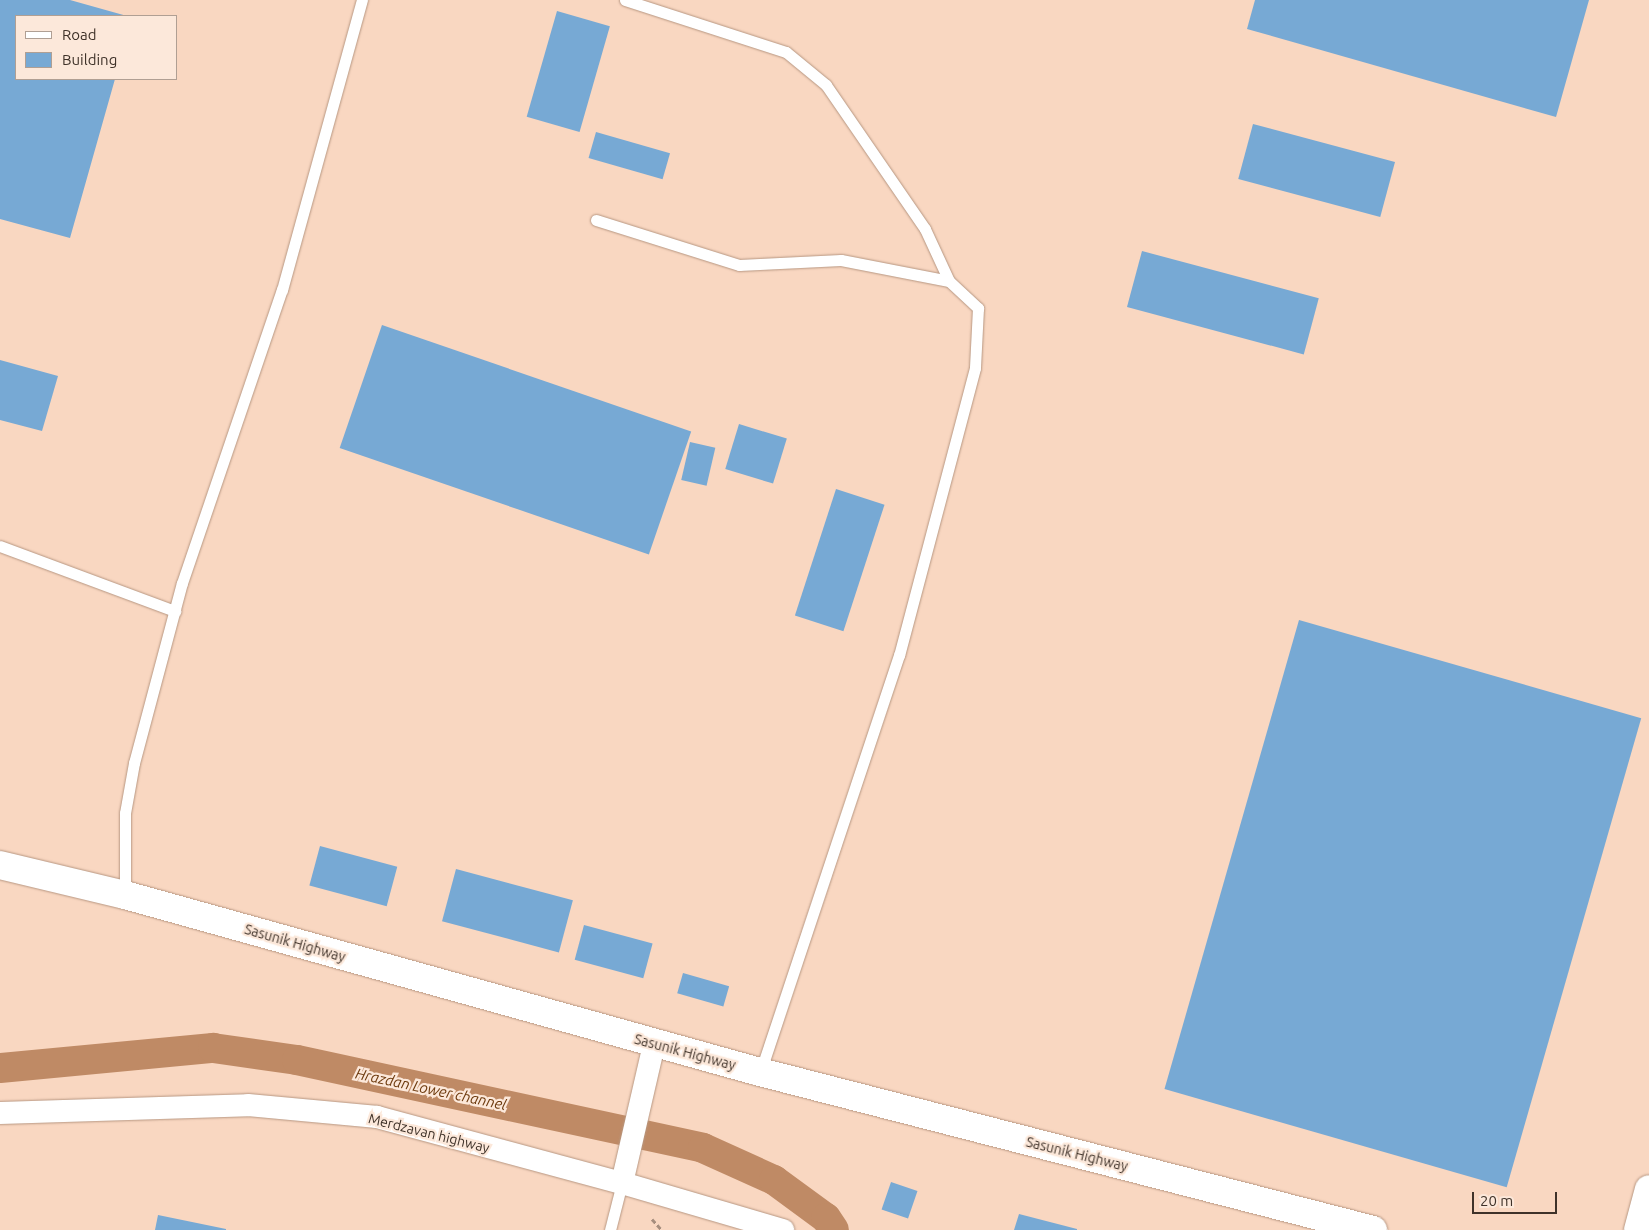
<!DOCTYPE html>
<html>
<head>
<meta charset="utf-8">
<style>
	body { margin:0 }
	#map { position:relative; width:1649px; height:1230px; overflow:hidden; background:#f9d7c1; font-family:Ubuntu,sans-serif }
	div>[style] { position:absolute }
	.canal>* { height:30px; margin:-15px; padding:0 15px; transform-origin:15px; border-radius:15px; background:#bf8a65 }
	.building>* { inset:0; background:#77a9d4; transform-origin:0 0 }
	.path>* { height:3px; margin-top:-1.5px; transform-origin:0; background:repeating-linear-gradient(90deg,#a78e7e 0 5px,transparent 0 7.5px) }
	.roads { filter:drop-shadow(0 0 1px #b79782) drop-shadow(0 0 1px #b79782) }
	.service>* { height:11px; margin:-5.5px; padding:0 5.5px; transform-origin:5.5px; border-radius:5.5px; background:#fff }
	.minor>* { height:22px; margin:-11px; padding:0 11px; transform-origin:11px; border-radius:11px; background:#fff }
	.tertiary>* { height:28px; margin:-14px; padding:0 14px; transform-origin:14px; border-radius:14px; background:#fff }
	span { translate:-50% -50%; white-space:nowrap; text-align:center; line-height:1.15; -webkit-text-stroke:4.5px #fce8da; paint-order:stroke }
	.street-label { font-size:14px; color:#3f3229 }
	.water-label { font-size:15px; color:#6e3b0f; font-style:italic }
	.legend { position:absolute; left:15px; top:15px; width:162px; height:65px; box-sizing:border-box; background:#fce8da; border:1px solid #b09f93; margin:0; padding:6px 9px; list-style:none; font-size:15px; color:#3f3229 }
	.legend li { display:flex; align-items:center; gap:10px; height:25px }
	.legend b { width:25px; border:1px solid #b09f93 }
	.scale { position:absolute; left:1472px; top:1192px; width:85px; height:22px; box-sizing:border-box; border:2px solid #3f3229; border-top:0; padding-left:6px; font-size:15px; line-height:18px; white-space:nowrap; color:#3f3229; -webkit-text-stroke:4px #fce8da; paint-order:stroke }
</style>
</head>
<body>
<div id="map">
	<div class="canal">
		<div style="left:0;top:1068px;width:214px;rotate:-5.4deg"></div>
		<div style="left:213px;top:1048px;width:85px;rotate:8.1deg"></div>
		<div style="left:297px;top:1060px;width:415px;rotate:12.2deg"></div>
		<div style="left:703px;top:1148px;width:78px;rotate:24.3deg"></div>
		<div style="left:774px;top:1180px;width:64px;rotate:36.2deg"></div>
		<div style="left:826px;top:1218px;width:14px;rotate:56deg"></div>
	</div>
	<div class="building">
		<div style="clip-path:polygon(0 0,70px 0,127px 16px,16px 16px,16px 79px,115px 79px,70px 238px,0 219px)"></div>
		<div style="clip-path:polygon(1255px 0,1589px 0,1556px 117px,1247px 29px)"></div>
		<div style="left:557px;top:11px;width:55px;height:110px;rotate:16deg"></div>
		<div style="left:1253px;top:124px;width:147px;height:57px;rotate:15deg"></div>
		<div style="left:596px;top:132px;width:77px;height:27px;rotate:16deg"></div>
		<div style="left:1142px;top:251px;width:183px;height:58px;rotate:15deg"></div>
		<div style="left:382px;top:325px;width:327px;height:130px;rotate:19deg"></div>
		<div style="clip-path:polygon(0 360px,58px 376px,42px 431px,0 420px)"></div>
		<div style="left:739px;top:424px;width:50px;height:47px;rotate:17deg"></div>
		<div style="left:690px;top:442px;width:26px;height:39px;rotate:13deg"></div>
		<div style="left:836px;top:489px;width:51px;height:133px;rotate:18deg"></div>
		<div style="left:1299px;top:620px;width:356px;height:488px;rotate:16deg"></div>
		<div style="left:320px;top:846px;width:80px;height:41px;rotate:15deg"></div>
		<div style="left:456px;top:869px;width:121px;height:54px;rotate:15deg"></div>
		<div style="left:584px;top:925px;width:71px;height:36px;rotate:15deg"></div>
		<div style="left:683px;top:973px;width:48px;height:21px;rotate:16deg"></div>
		<div style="left:891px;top:1182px;width:28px;height:29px;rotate:19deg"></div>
		<div style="clip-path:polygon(1019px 1214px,1077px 1229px,1077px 1230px,1014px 1230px)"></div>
		<div style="clip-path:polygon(158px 1215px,226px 1229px,226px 1230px,155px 1230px)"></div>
	</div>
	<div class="path">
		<div style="left:652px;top:1219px;width:15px;rotate:48deg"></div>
	</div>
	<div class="roads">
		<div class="service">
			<div style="left:625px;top:0;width:169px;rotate:17.9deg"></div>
			<div style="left:786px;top:52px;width:52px;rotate:39.5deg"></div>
			<div style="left:826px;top:85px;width:175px;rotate:55.5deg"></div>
			<div style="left:925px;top:229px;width:57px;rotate:65.2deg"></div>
			<div style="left:596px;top:220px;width:150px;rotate:17.5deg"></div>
			<div style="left:739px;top:265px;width:102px;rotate:-2.8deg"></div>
			<div style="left:841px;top:260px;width:110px;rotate:11deg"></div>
			<div style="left:949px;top:281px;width:40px;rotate:43deg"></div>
			<div style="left:978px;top:308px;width:60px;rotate:92.9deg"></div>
			<div style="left:975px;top:368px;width:297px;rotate:104.8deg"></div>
			<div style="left:899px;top:655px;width:440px;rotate:108.4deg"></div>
			<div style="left:0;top:546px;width:187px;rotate:20.4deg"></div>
			<div style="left:125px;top:895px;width:82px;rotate:-90deg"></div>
			<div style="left:125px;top:813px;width:51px;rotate:-79.8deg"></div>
			<div style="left:134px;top:763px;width:186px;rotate:-75.1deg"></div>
			<div style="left:182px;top:583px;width:310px;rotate:-71.2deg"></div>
			<div style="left:282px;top:290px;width:301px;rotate:-74.6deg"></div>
			<div style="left:610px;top:1230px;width:49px;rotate:-75.7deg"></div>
		</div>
		<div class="minor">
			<div style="left:0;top:1113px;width:248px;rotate:-1.8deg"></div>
			<div style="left:248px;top:1105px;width:130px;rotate:5.3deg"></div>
			<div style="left:377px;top:1117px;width:254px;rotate:15.1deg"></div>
			<div style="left:622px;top:1183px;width:143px;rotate:-77deg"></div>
			<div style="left:622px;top:1183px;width:168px;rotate:16.3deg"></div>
		</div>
		<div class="tertiary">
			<div style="left:0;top:865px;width:129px;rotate:13.5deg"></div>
			<div style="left:125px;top:895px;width:659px;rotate:15.58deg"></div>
			<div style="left:760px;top:1072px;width:633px;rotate:14.45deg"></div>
			<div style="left:1638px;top:1230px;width:42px;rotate:-75deg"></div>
		</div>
	</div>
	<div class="street-label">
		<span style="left:295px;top:943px;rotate:16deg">Sasunik Highway</span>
		<span style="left:685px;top:1052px;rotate:15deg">Sasunik Highway</span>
		<span style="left:429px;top:1133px;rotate:14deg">Merdzavan highway</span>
		<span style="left:1077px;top:1154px;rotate:14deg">Sasunik Highway</span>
	</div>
	<div class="water-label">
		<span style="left:431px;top:1089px;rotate:12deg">Hrazdan Lower channel</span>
	</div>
	<ul class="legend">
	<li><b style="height:6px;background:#fff"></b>Road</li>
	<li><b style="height:14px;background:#77a9d4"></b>Building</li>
	</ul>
	<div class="scale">20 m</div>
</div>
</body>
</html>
